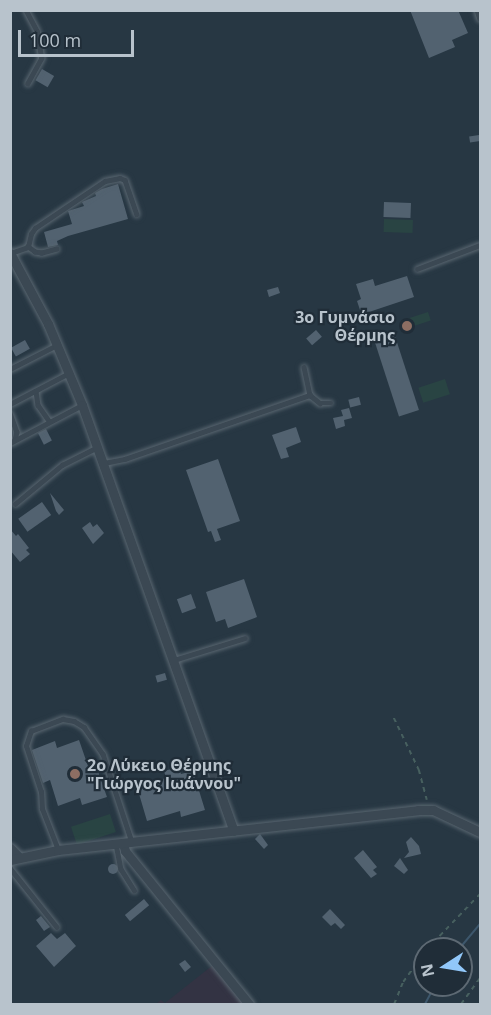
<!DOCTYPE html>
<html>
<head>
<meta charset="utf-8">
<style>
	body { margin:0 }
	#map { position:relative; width:491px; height:1015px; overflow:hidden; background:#273743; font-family:"Open Sans",sans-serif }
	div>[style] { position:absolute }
	.medical>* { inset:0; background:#333343 }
	.green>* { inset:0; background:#294443; transform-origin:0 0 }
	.stream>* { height:2px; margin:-1px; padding:0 1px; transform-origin:1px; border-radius:1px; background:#3d576c }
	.building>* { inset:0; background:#526270; transform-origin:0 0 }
	.round { border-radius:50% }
	.path>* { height:1.5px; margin-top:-0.75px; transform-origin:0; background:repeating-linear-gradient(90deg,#47605f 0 4.5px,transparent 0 9px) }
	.roads { filter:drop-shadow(0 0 2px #596670) drop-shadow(0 0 2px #596670) }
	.lane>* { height:4.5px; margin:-2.25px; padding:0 2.25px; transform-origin:2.25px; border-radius:2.25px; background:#3b4853 }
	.street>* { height:9px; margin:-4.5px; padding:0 4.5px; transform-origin:4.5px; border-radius:4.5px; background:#3b4853 }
	.dots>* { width:16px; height:16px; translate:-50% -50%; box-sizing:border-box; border:3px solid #202d38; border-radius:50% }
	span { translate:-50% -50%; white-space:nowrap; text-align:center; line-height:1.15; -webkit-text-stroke:4.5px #202d38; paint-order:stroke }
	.poi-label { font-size:16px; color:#b8c3cc; font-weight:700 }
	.right { translate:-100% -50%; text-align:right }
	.left { translate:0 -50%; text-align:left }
	.frame { position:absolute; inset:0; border:12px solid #b8c3cc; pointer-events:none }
	.north { position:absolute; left:413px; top:937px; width:60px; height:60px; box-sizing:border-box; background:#202d38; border:2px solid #5d6973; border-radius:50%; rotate:258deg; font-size:16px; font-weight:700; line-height:24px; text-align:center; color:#b8c3cc }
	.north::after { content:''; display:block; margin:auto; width:21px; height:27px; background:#91c7f9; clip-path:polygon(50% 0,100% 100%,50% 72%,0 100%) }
	.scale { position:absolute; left:18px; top:30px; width:116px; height:27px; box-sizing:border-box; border:3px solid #b8c3cc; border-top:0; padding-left:8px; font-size:18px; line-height:21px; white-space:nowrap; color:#b8c3cc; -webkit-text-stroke:4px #202d38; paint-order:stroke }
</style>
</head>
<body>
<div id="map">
	<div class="medical">
		<div style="clip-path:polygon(213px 965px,246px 1004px,156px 1004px,161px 1000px,165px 1003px)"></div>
	</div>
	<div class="green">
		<div style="left:384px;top:219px;width:29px;height:13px;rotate:2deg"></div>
		<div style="left:428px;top:312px;width:9px;height:22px;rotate:72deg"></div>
		<div style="left:445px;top:379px;width:16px;height:28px;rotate:72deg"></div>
		<div style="left:110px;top:814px;width:19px;height:41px;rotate:72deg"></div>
	</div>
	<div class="stream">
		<div style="left:459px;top:949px;width:33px;rotate:-50deg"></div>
		<div style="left:425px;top:1004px;width:21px;rotate:-62deg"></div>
	</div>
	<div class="building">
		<div style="clip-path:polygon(410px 10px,458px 10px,468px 33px,452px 40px,455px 47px,429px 58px)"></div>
		<div style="left:42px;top:69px;width:14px;height:13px;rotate:30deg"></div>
		<div style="left:479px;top:135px;width:6px;height:10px;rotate:81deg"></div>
		<div style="clip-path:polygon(118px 184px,128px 219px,68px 236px,57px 241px,58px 245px,48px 247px,44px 232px,72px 224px,68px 211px,84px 206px,82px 202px,96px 196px,95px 193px,102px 189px)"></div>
		<div style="left:384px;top:202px;width:27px;height:15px;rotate:2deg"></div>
		<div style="clip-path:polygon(407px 276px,414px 297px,366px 313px,364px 309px,360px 310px,357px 301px,361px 299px,356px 284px,373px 279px,375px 286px)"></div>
		<div style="clip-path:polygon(278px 287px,280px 293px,269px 297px,267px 290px)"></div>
		<div style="left:316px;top:330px;width:9px;height:13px;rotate:49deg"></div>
		<div style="left:393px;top:330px;width:84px;height:21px;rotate:72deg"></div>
		<div style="left:25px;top:340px;width:10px;height:16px;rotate:61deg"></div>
		<div style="left:359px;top:397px;width:8px;height:11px;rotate:76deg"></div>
		<div style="clip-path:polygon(349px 408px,352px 418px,344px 420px,345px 426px,336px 429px,333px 418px,343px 416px,341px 410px)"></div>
		<div style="clip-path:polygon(296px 427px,301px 442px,286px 448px,289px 457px,281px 459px,272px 435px)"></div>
		<div style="left:46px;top:429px;width:13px;height:9px;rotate:63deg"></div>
		<div style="clip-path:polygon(218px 459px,240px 521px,217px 529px,221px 540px,215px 542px,211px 531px,208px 532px,186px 470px)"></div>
		<div style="clip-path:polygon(50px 493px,64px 510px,59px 515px,56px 511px)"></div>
		<div style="left:42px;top:502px;width:16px;height:29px;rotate:55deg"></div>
		<div style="clip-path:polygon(90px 522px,93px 527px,97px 524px,104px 533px,93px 544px,82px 528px)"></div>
		<div style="clip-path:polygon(10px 529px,16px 536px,18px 534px,29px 548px,26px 550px,30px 554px,20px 562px,10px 550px)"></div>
		<div style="clip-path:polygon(244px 579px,257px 617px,228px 628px,225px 619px,216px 622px,206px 592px)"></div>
		<div style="left:191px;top:594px;width:15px;height:15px;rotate:70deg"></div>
		<div style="left:165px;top:673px;width:7px;height:10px;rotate:74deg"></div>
		<div style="clip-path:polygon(79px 740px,88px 766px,95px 763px,107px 797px,82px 805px,80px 798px,58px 806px,50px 780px,43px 783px,32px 750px,55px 741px,57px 748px)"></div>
		<div style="clip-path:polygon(179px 767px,181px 774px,193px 771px,205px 810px,181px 817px,180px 811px,147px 821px,137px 787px,166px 778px,164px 771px)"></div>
		<div style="clip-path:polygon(260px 834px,268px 845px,264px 849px,255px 839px)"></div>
		<div style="clip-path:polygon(411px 837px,419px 846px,421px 854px,404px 858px,409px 852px,406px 842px)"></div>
		<div style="clip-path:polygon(363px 850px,377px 867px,373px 870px,377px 874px,371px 878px,354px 858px)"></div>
		<div style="clip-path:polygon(400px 858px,408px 870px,404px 874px,394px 866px)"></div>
		<div class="round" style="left:108px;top:864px;width:10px;height:10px"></div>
		<div style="left:144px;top:899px;width:8px;height:25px;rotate:50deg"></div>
		<div style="clip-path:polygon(330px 909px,345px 925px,341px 929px,335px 923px,331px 926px,322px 917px)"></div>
		<div style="clip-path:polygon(41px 916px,50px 927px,44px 931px,36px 920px)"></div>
		<div style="clip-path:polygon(51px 933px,57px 939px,65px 933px,76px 946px,54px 967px,36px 946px)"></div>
		<div style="clip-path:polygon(185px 960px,191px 967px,185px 972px,179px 964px)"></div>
	</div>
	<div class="path">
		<div style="left:394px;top:718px;width:58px;rotate:64.3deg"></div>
		<div style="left:419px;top:770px;width:31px;rotate:75deg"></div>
		<div style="left:427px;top:949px;width:76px;rotate:-46.1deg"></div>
		<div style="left:394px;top:1004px;width:24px;rotate:-68deg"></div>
		<div style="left:403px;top:982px;width:37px;rotate:-54deg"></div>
		<div style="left:461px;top:1004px;width:32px;rotate:-54deg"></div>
	</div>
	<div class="roads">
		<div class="lane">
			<div style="left:26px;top:10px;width:24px;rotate:62deg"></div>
			<div style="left:37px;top:31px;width:27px;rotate:80deg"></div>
			<div style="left:42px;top:58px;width:29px;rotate:119deg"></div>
			<div style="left:477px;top:10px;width:9px;rotate:72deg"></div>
			<div style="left:57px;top:249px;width:16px;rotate:165deg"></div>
			<div style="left:42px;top:253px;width:7px;rotate:-172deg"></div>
			<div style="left:35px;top:252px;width:9px;rotate:-144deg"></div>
			<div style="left:28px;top:247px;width:13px;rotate:-77deg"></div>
			<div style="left:31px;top:234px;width:7px;rotate:-56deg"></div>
			<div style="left:35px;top:228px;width:84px;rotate:-33.9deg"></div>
			<div style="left:105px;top:181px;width:15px;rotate:-11deg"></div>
			<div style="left:120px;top:178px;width:5px;rotate:22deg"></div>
			<div style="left:125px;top:180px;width:36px;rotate:71deg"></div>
			<div style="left:11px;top:253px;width:18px;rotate:-19deg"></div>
			<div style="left:417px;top:269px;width:67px;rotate:-20.9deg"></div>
			<div style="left:304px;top:367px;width:29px;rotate:78deg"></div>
			<div style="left:310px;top:395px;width:13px;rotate:39deg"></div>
			<div style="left:320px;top:403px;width:11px"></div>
			<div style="left:10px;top:369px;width:53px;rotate:-27.1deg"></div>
			<div style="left:36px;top:391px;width:14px;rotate:82deg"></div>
			<div style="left:38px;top:405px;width:19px;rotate:55deg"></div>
			<div style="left:10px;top:404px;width:67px;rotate:-27.7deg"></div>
			<div style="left:10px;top:413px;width:20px;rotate:70deg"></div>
			<div style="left:17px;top:432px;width:8px;rotate:104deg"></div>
			<div style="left:10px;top:443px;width:81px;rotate:-27.8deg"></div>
			<div style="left:104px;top:463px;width:21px;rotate:-11deg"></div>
			<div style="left:125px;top:459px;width:196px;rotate:-19.1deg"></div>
			<div style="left:15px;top:504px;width:61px;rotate:-39.7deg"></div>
			<div style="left:62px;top:465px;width:40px;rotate:-26.6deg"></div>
			<div style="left:174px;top:660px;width:74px;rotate:-17.2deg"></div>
			<div style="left:116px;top:844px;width:25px;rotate:79deg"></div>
			<div style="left:121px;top:869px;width:25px;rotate:58deg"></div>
			<div style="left:58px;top:850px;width:44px;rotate:-111.3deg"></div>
			<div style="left:42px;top:809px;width:17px;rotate:-93deg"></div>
			<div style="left:41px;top:792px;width:48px;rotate:-108.1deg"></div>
			<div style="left:26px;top:746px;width:16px;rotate:-72deg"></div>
			<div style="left:31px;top:731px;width:34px;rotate:-21deg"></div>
			<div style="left:63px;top:719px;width:11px;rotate:10deg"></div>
			<div style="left:74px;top:721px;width:12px;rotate:31deg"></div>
			<div style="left:84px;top:727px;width:33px;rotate:55deg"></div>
			<div style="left:103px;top:754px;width:93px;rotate:71.8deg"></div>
			<div style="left:10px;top:868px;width:75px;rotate:51.5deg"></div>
		</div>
		<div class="street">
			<div style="left:10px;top:253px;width:81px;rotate:61.8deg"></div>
			<div style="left:48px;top:324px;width:88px;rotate:67.2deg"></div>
			<div style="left:82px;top:405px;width:452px;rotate:70.4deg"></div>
			<div style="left:123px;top:843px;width:8px;rotate:76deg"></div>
			<div style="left:125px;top:851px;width:197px;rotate:51deg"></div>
			<div style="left:10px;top:848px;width:13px;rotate:45deg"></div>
			<div style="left:10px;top:860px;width:49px;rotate:-11.8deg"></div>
			<div style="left:58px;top:850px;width:362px;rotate:-6.3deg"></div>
			<div style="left:418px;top:810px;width:15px"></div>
			<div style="left:433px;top:810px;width:52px;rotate:25.1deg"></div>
		</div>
	</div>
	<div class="dots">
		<div style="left:407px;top:326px;background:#8d6e63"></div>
		<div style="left:75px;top:774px;background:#8d6e63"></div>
	</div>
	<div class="poi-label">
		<span class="right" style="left:395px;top:326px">3ο Γυμνάσιο<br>Θέρμης</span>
		<span class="left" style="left:87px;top:774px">2ο Λύκειο Θέρμης<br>"Γιώργος Ιωάννου"</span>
	</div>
	<div class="frame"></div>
	<div class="north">N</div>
	<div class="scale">100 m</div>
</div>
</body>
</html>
